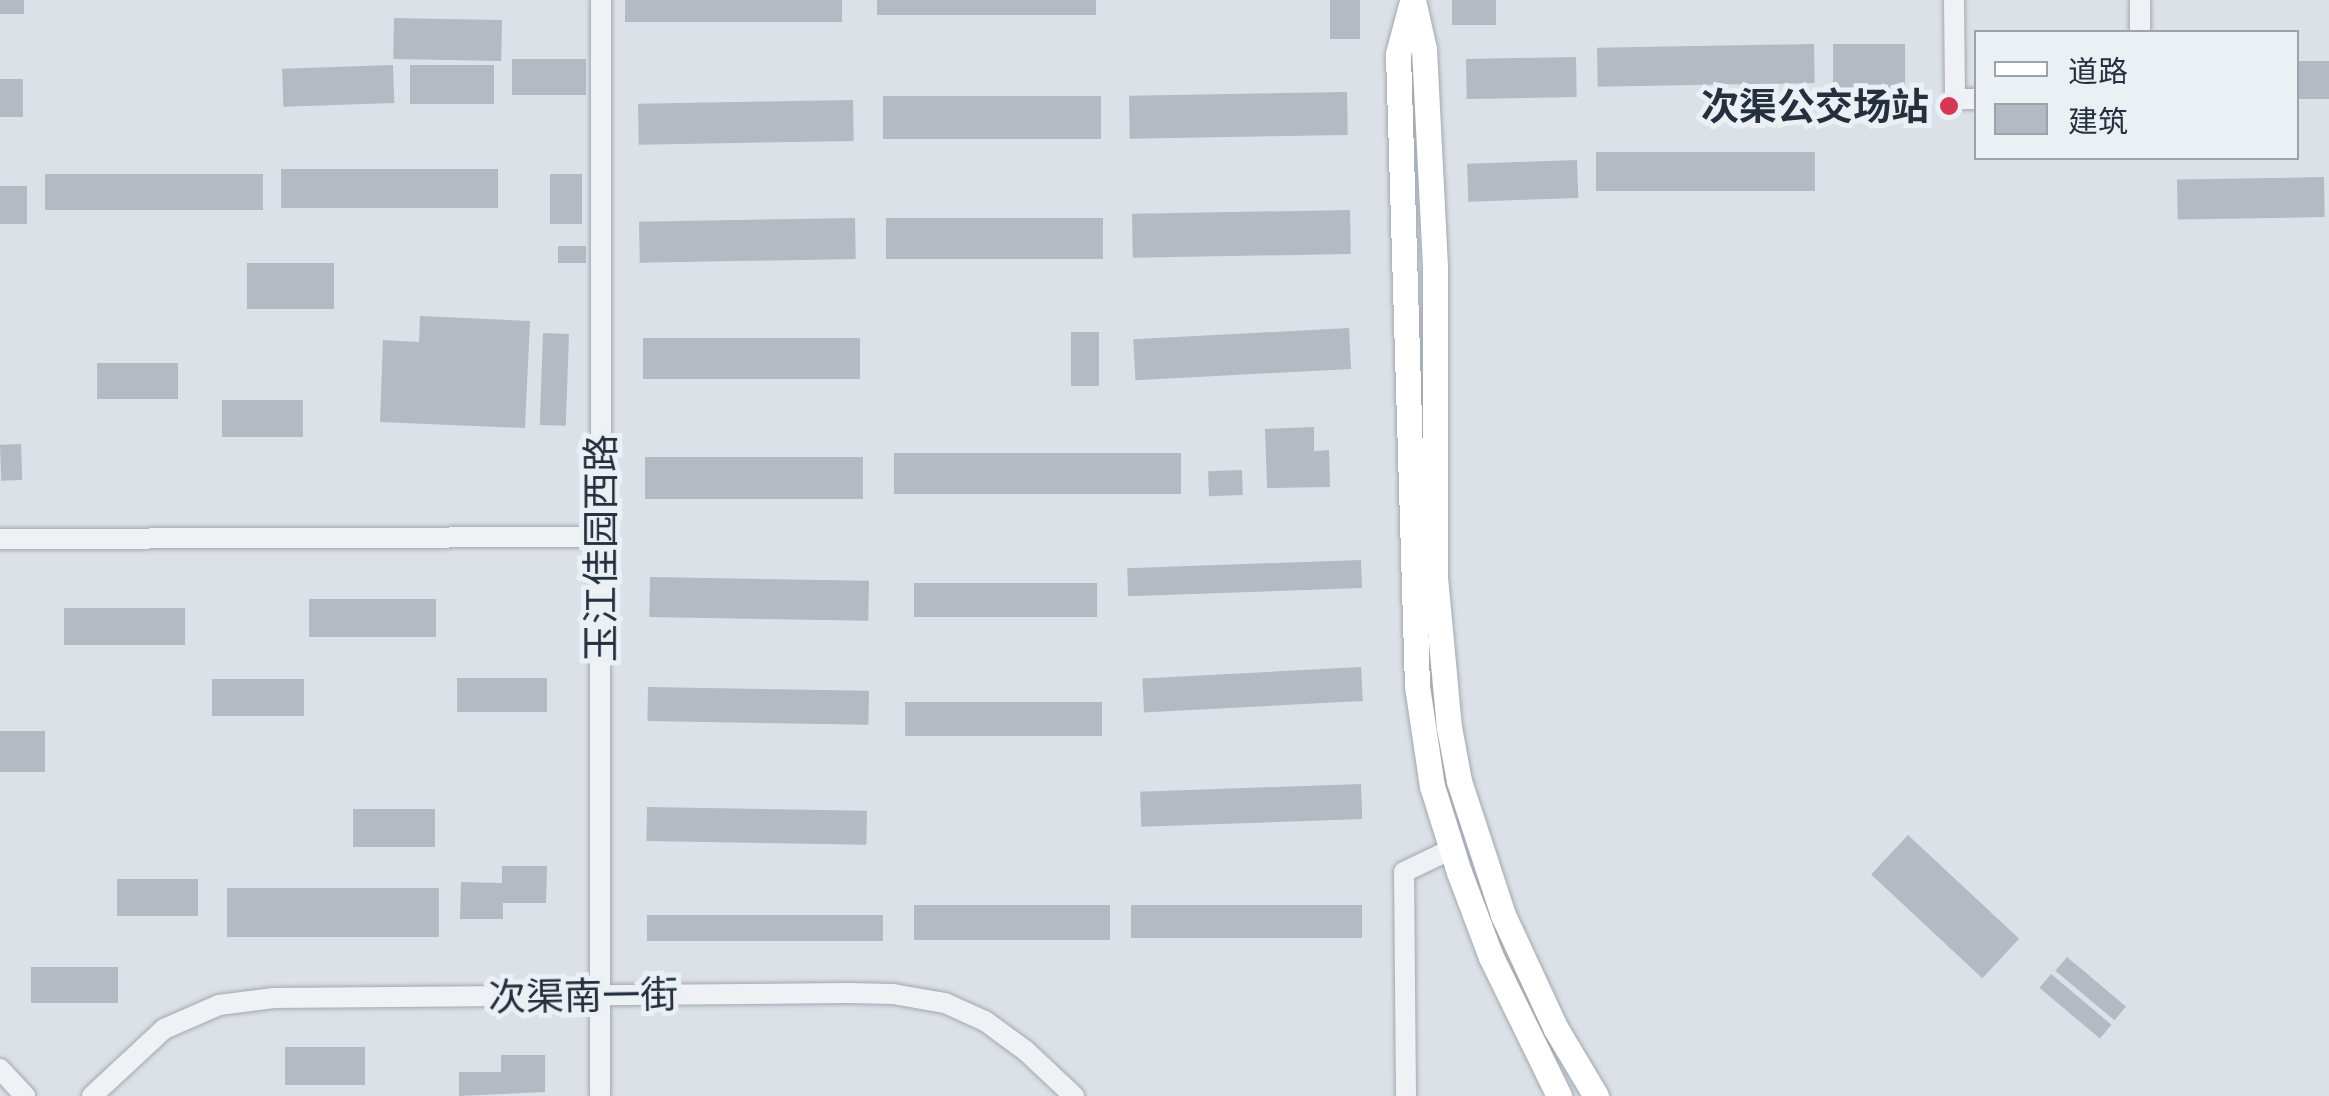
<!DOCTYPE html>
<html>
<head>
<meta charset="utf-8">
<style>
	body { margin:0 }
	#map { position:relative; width:2329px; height:1096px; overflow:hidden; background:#dce1e7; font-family:"Exo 2","Noto Sans SC",sans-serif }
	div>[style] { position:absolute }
	.building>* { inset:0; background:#b3bac4; transform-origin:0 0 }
	.roads { filter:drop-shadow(0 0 2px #a1a8b1) drop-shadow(0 0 2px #a1a8b1) }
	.minor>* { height:20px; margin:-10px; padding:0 10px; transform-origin:10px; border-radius:10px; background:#eff1f5 }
	.major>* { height:25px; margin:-12.5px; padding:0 12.5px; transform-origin:12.5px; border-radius:12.5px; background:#fff }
	.dots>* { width:28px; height:28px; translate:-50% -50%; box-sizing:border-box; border:5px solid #ebf0f5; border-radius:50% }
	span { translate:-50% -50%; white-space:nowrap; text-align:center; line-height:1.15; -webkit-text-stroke:10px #ebf0f5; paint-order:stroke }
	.poi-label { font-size:38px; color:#252f3e; font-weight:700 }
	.right { translate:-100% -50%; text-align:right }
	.street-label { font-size:38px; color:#252f3e }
	.legend { position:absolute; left:1974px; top:30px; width:325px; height:130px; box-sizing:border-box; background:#ebf0f5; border:2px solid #9ca3ac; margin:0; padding:12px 18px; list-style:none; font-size:30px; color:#252f3e }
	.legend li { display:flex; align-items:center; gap:20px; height:50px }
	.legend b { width:50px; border:2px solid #9ca3ac }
</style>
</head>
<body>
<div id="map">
	<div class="building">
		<div style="left:0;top:0;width:24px;height:14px"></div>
		<div style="left:625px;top:0;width:217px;height:22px"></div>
		<div style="left:877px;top:0;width:219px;height:15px"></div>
		<div style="left:1330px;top:0;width:30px;height:39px"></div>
		<div style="left:1452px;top:0;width:44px;height:25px"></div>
		<div style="left:394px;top:18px;width:108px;height:41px;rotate:1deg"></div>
		<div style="left:1814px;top:44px;width:39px;height:217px;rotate:89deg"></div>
		<div style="left:1833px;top:44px;width:72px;height:46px"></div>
		<div style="left:1576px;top:57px;width:40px;height:110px;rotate:89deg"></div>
		<div style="left:512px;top:59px;width:74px;height:36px"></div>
		<div style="left:2296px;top:61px;width:33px;height:38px"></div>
		<div style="left:393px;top:65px;width:38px;height:111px;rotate:88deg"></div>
		<div style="left:410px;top:65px;width:84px;height:39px"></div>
		<div style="left:23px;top:79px;width:38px;height:23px;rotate:90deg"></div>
		<div style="left:1347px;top:92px;width:43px;height:218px;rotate:89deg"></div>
		<div style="left:1101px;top:96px;width:43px;height:218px;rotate:90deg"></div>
		<div style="left:853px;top:100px;width:41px;height:215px;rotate:89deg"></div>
		<div style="left:1815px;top:152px;width:39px;height:219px;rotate:90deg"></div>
		<div style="left:1577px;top:160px;width:38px;height:110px;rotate:88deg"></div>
		<div style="left:498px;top:169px;width:39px;height:217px;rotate:90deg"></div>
		<div style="left:263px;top:174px;width:36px;height:218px;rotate:90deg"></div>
		<div style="left:550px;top:174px;width:32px;height:50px"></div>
		<div style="left:2324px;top:177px;width:40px;height:147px;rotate:89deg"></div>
		<div style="left:0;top:186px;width:27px;height:38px"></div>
		<div style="left:1350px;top:210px;width:44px;height:218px;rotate:89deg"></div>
		<div style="left:855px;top:218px;width:41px;height:216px;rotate:89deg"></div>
		<div style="left:886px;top:218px;width:217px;height:41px"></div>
		<div style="left:558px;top:246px;width:28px;height:17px"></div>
		<div style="left:247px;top:263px;width:87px;height:46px"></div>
		<div style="clip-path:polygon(420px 316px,530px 321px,525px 428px,380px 422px,383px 340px,419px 342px)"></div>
		<div style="left:1349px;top:328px;width:41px;height:216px;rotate:87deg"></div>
		<div style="left:1071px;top:332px;width:28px;height:54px"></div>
		<div style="left:543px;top:333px;width:26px;height:92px;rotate:2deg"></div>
		<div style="left:643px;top:338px;width:217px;height:41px"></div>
		<div style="left:97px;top:363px;width:81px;height:36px"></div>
		<div style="left:303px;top:400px;width:37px;height:81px;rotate:90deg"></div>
		<div style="clip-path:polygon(1314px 427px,1314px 451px,1329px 450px,1330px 487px,1267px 488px,1265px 429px)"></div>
		<div style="left:21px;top:444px;width:36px;height:21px;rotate:88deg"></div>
		<div style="left:1181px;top:453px;width:41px;height:287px;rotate:90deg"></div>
		<div style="left:645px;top:457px;width:218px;height:42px"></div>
		<div style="left:1242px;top:470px;width:25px;height:34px;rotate:88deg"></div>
		<div style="left:1361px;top:560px;width:28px;height:234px;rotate:88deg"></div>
		<div style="left:650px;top:577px;width:219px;height:40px;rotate:1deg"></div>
		<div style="left:914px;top:583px;width:183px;height:34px"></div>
		<div style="left:436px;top:599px;width:38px;height:127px;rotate:90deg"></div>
		<div style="left:185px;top:608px;width:37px;height:121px;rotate:90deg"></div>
		<div style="left:1361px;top:667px;width:34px;height:219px;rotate:87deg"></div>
		<div style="left:457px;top:678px;width:90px;height:34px"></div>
		<div style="left:304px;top:679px;width:37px;height:92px;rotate:90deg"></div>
		<div style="left:648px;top:687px;width:221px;height:34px;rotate:1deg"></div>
		<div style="left:905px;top:702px;width:197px;height:34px"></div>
		<div style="left:0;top:731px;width:45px;height:41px"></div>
		<div style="left:1361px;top:784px;width:35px;height:221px;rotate:88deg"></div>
		<div style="left:647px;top:807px;width:220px;height:34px;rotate:1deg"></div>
		<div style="left:353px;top:809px;width:82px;height:38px"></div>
		<div style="left:1908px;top:835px;width:152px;height:54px;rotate:43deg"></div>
		<div style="clip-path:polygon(502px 866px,547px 866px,546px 903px,503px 903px,503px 919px,460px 919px,461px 882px,502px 883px)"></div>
		<div style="left:117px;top:879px;width:81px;height:37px"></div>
		<div style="left:439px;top:888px;width:49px;height:212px;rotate:90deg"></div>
		<div style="left:914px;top:905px;width:196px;height:35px"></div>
		<div style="left:1362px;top:905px;width:33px;height:231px;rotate:90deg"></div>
		<div style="left:647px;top:915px;width:236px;height:26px"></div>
		<div style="left:2067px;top:957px;width:77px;height:18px;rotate:40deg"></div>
		<div style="left:31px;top:967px;width:87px;height:36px"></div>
		<div style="left:2051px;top:974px;width:79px;height:18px;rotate:40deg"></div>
		<div style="left:365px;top:1047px;width:38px;height:80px;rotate:90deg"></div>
		<div style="clip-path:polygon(501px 1055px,545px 1055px,545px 1092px,459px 1096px,459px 1072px,501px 1072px)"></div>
	</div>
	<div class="roads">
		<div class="minor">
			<div style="left:1954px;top:0;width:99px;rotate:89.4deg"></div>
			<div style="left:1955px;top:99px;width:21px"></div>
			<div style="left:2140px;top:0;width:32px;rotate:90deg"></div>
			<div style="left:0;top:539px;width:600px;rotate:-0.19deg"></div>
			<div style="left:0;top:1069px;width:37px;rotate:47deg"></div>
			<div style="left:92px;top:1096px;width:98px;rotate:-42.9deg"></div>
			<div style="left:164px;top:1029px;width:60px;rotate:-23.6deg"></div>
			<div style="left:219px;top:1005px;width:55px;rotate:-7.3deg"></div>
			<div style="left:274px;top:998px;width:574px;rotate:-0.5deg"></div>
			<div style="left:848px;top:993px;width:45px;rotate:1.3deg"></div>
			<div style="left:893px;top:994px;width:53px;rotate:9.8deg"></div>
			<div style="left:945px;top:1003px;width:44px;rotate:24.2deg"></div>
			<div style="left:985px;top:1021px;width:51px;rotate:36.2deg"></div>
			<div style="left:1026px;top:1051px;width:66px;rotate:43.2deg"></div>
			<div style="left:600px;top:1096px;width:1096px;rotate:-89.95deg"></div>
			<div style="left:1406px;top:1096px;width:224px;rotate:-90.5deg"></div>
			<div style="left:1404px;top:872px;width:53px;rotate:-25.6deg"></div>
		</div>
		<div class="major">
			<div style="left:1413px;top:0;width:50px;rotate:77.3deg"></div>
			<div style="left:1424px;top:49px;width:219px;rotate:87.1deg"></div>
			<div style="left:1435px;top:268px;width:309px;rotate:90deg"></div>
			<div style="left:1435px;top:577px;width:151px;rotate:84.7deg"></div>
			<div style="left:1449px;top:727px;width:55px;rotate:79.5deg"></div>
			<div style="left:1459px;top:781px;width:141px;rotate:71.8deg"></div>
			<div style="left:1503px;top:915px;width:126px;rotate:65.1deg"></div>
			<div style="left:1556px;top:1029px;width:78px;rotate:59.2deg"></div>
			<div style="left:1411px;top:5px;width:51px;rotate:104.9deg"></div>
			<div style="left:1398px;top:54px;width:632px;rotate:88.28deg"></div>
			<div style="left:1417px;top:686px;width:101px;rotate:81.5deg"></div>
			<div style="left:1432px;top:786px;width:90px;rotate:72.6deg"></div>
			<div style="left:1459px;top:872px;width:91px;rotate:69.4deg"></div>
			<div style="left:1491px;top:957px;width:155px;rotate:63.9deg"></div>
		</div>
	</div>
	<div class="dots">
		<div style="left:1949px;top:106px;background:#d63755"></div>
	</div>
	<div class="poi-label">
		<span class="right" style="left:1929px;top:106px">次渠公交场站</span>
	</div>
	<div class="street-label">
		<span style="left:600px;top:548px;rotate:-90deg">玉江佳园西路</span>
		<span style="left:583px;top:995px;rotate:-1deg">次渠南一街</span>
	</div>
	<ul class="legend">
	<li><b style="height:12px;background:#fff"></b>道路</li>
	<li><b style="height:28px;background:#b3bac4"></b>建筑</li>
	</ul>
</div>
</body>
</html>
